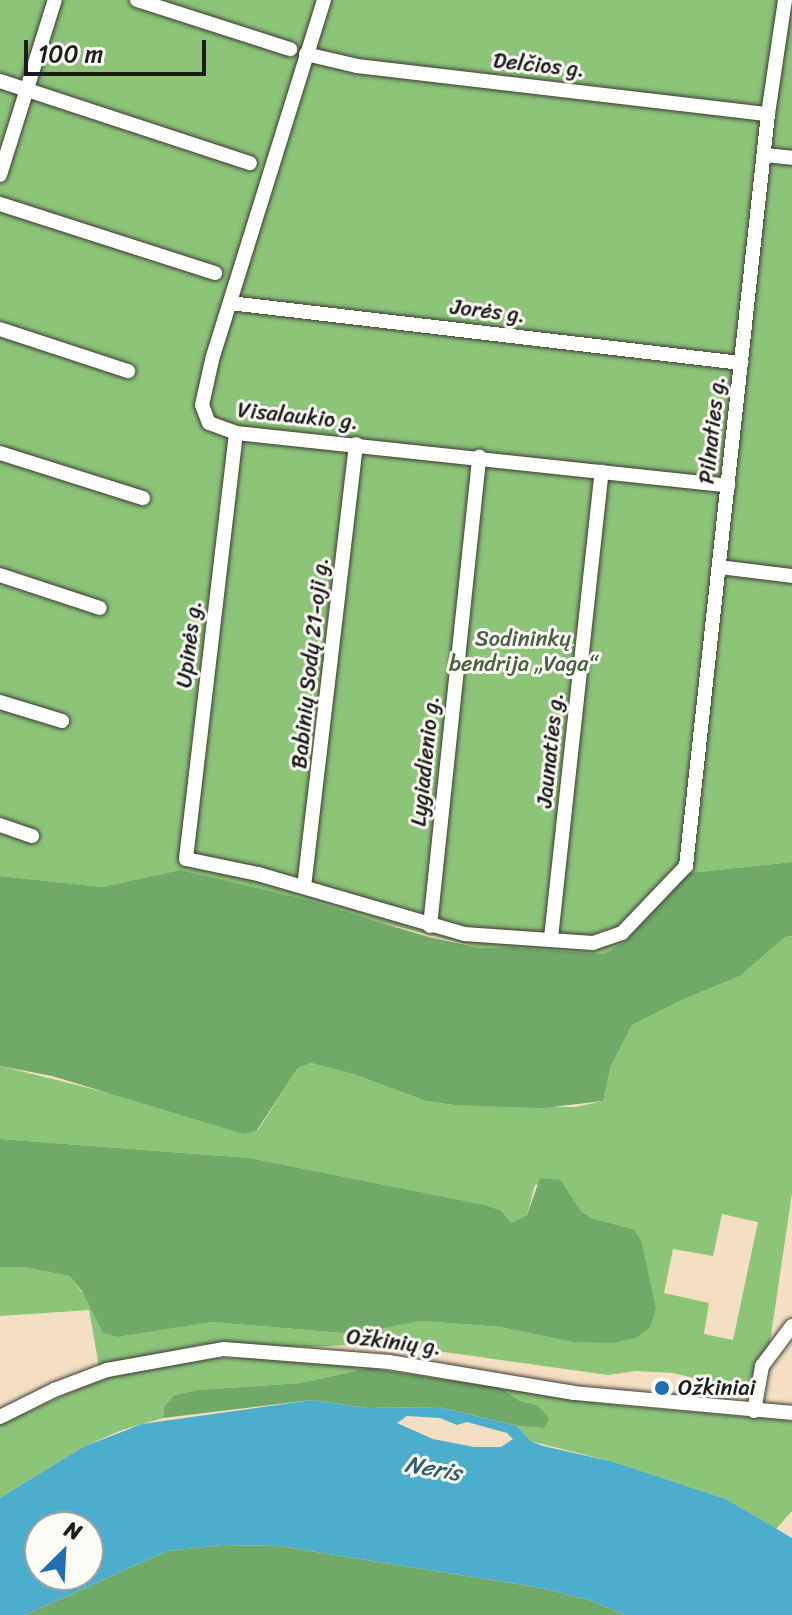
<!DOCTYPE html>
<html>
<head>
<meta charset="utf-8">
<style>
	body { margin:0 }
	#map { position:relative; width:792px; height:1615px; overflow:hidden; background:#f4dfc3; font-family:Sriracha,sans-serif }
	div>[style] { position:absolute }
	.green>* { inset:0; background:#8cc478 }
	.forest>* { inset:0; background:#71aa68 }
	.water>* { inset:0; background:#4dadcc }
	.roads { filter:drop-shadow(0 0 2px #3c3935) drop-shadow(0 0 2px #3c3935) }
	.minor>* { height:14px; margin:-7px; padding:0 7px; transform-origin:7px; border-radius:7px; background:#fff }
	.dots>* { width:22px; height:22px; translate:-50% -50%; box-sizing:border-box; border:4px solid #fdfcf7; border-radius:50% }
	span { translate:-50% -50%; white-space:nowrap; text-align:center; line-height:1.15; -webkit-text-stroke:6px #fdfcf7; paint-order:stroke }
	.street-label { font-size:22px; color:#1c1c1c }
	.park-label { font-size:22px; color:#495f41 }
	.poi-label { font-size:22px; color:#1c1c1c }
	.left { translate:0 -50%; text-align:left }
	.water-label { font-size:24px; color:#325d6b; font-style:italic }
	.north { position:absolute; left:24px; top:1511px; width:80px; height:80px; box-sizing:border-box; background:#fdfcf7; border:2px solid #a3a29f; border-radius:50%; rotate:24deg; font-size:22px; font-weight:700; line-height:32px; text-align:center; color:#1c1c1c }
	.north::after { content:''; display:block; margin:auto; width:28px; height:36px; background:#1f6fb2; clip-path:polygon(50% 0,100% 100%,50% 72%,0 100%) }
	.scale { position:absolute; left:24px; top:40px; width:182px; height:36px; box-sizing:border-box; border:4px solid #1c1c1c; border-top:0; padding-left:10px; font-size:24px; line-height:28px; white-space:nowrap; color:#1c1c1c; -webkit-text-stroke:6px #fdfcf7; paint-order:stroke }
</style>
</head>
<body>
<div id="map">
	<div class="green">
		<div style="clip-path:polygon(0 0,792px 0,792px 862px,689px 873px,627px 940px,604px 954px,514px 947px,480px 948px,180px 870px,102px 887px,0 876px)"></div>
		<div style="clip-path:polygon(evenodd,792px 936px,792px 1193px,762px 1396px,674px 1373px,636px 1371px,608px 1375px,380px 1343px,314px 1347px,203px 1344px,99px 1366px,89px 1310px,0 1316px,0 1267px,24px 1267px,69px 1276px,118px 1337px,213px 1322px,353px 1334px,421px 1321px,501px 1327px,572px 1342px,633px 1229px,591px 1218px,581px 1211px,561px 1180px,535px 1185px,527px 1215px,511px 1223px,502px 1211px,486px 1205px,250px 1158px,0 1139px,0 1066px,258px 1130px,298px 1068px,311px 1063px,356px 1075px,426px 1101px,454px 1105px,576px 1107px,603px 1101px,611px 1066px,632px 1025px,682px 1000px,740px 976px,785px 937px,792px 936px,722px 1214px,758px 1222px,733px 1340px,704px 1334px,709px 1303px,664px 1293px,673px 1249px,713px 1256px,722px 1214px)"></div>
		<div style="clip-path:polygon(200px 1358px,284px 1358px,369px 1368px,300px 1383px,198px 1390px,174px 1395px,164px 1407px,163px 1418px,122px 1430px,83px 1447px,0 1498px,0 1424px,96px 1381px,130px 1371px)"></div>
		<div style="clip-path:polygon(501px 1388px,608px 1404px,792px 1421px,792px 1511px,776px 1529px,726px 1499px,614px 1462px,530px 1441px,517px 1426px,544px 1428px,536px 1405px,520px 1401px)"></div>
	</div>
	<div class="forest">
		<div style="clip-path:polygon(792px 862px,792px 936px,785px 937px,740px 976px,682px 1000px,632px 1025px,611px 1066px,603px 1101px,543px 1108px,454px 1105px,426px 1101px,356px 1075px,311px 1063px,298px 1068px,257px 1130px,244px 1134px,52px 1076px,0 1066px,0 876px,102px 887px,180px 870px,307px 900px,428px 937px,480px 948px,514px 947px,604px 954px,627px 940px,689px 873px)"></div>
		<div style="clip-path:polygon(0 1139px,250px 1158px,486px 1205px,502px 1211px,511px 1223px,527px 1215px,540px 1178px,561px 1180px,581px 1211px,591px 1218px,633px 1229px,641px 1240px,656px 1309px,650px 1327px,636px 1338px,612px 1343px,572px 1342px,501px 1327px,421px 1321px,353px 1334px,213px 1322px,118px 1337px,103px 1333px,82px 1291px,69px 1276px,24px 1267px,0 1267px)"></div>
		<div style="clip-path:polygon(369px 1368px,501px 1388px,520px 1401px,537px 1405px,549px 1418px,544px 1428px,517px 1426px,439px 1407px,367px 1408px,312px 1400px,163px 1418px,164px 1407px,174px 1395px,198px 1390px,300px 1383px)"></div>
		<div style="clip-path:polygon(222px 1545px,279px 1546px,542px 1588px,592px 1601px,625px 1615px,25px 1615px,167px 1551px)"></div>
	</div>
	<div class="water">
		<div style="clip-path:polygon(evenodd,312px 1400px,367px 1408px,439px 1407px,517px 1426px,530px 1441px,543px 1446px,614px 1462px,726px 1499px,792px 1538px,792px 1615px,625px 1615px,592px 1601px,542px 1588px,279px 1546px,222px 1545px,167px 1551px,25px 1615px,0 1615px,0 1498px,83px 1447px,142px 1424px,312px 1400px,407px 1416px,440px 1418px,457px 1425px,467px 1422px,507px 1433px,513px 1439px,501px 1447px,474px 1447px,433px 1439px,397px 1423px,407px 1416px,312px 1400px,40px 1527px,88px 1527px,88px 1575px,40px 1575px,40px 1527px)"></div>
	</div>
	<div class="roads">
		<div class="minor">
			<div style="left:137px;top:0;width:161px;rotate:17.8deg"></div>
			<div style="left:324px;top:0;width:377px;rotate:107.3deg"></div>
			<div style="left:212px;top:360px;width:46px;rotate:102.5deg"></div>
			<div style="left:202px;top:405px;width:19px;rotate:69deg"></div>
			<div style="left:209px;top:423px;width:29px;rotate:20deg"></div>
			<div style="left:236px;top:433px;width:495px;rotate:6.1deg"></div>
			<div style="left:306px;top:54px;width:52px;rotate:13.2deg"></div>
			<div style="left:357px;top:66px;width:414px;rotate:6.7deg"></div>
			<div style="left:0;top:81px;width:263px;rotate:18.2deg"></div>
			<div style="left:765px;top:155px;width:27px;rotate:6deg"></div>
			<div style="left:0;top:175px;width:183px;rotate:-72.6deg"></div>
			<div style="left:0;top:204px;width:226px;rotate:17.8deg"></div>
			<div style="left:230px;top:303px;width:515px;rotate:6.7deg"></div>
			<div style="left:0;top:329px;width:135px;rotate:18.2deg"></div>
			<div style="left:236px;top:433px;width:429px;rotate:96.7deg"></div>
			<div style="left:186px;top:859px;width:74px;rotate:11.8deg"></div>
			<div style="left:258px;top:874px;width:215px;rotate:16.2deg"></div>
			<div style="left:464px;top:934px;width:129px;rotate:4deg"></div>
			<div style="left:593px;top:943px;width:31px;rotate:-19deg"></div>
			<div style="left:622px;top:933px;width:93px;rotate:-46.3deg"></div>
			<div style="left:686px;top:866px;width:756px;rotate:-83.78deg"></div>
			<div style="left:768px;top:114px;width:115px;rotate:-81.5deg"></div>
			<div style="left:0;top:453px;width:150px;rotate:17.5deg"></div>
			<div style="left:719px;top:567px;width:74px;rotate:7deg"></div>
			<div style="left:0;top:575px;width:105px;rotate:18.3deg"></div>
			<div style="left:0;top:702px;width:65px;rotate:17deg"></div>
			<div style="left:0;top:825px;width:34px;rotate:19deg"></div>
			<div style="left:304px;top:887px;width:446px;rotate:-83.3deg"></div>
			<div style="left:430px;top:926px;width:472px;rotate:-84deg"></div>
			<div style="left:551px;top:938px;width:469px;rotate:-83.8deg"></div>
			<div style="left:754px;top:1411px;width:46px;rotate:-79.9deg"></div>
			<div style="left:762px;top:1366px;width:50px;rotate:-53.1deg"></div>
			<div style="left:0;top:1417px;width:60px;rotate:-26.6deg"></div>
			<div style="left:54px;top:1390px;width:57px;rotate:-20.7deg"></div>
			<div style="left:107px;top:1370px;width:119px;rotate:-10.2deg"></div>
			<div style="left:224px;top:1349px;width:166px;rotate:4.5deg"></div>
			<div style="left:389px;top:1362px;width:188px;rotate:9.5deg"></div>
			<div style="left:574px;top:1393px;width:219px;rotate:5.2deg"></div>
		</div>
	</div>
	<div class="dots">
		<div style="left:662px;top:1388px;background:#1f6fb2"></div>
	</div>
	<div class="street-label">
		<span style="left:539px;top:65px;rotate:6deg">Delčios g.</span>
		<span style="left:488px;top:311px;rotate:7deg">Jorės g.</span>
		<span style="left:298px;top:416px;rotate:6deg">Visalaukio g.</span>
		<span style="left:712px;top:430px;rotate:-84deg">Pilnaties g.</span>
		<span style="left:189px;top:644px;rotate:-83deg">Upinės g.</span>
		<span style="left:310px;top:663px;rotate:-84deg">Babinių Sodų 21-oji g.</span>
		<span style="left:550px;top:750px;rotate:-84deg">Jaunaties g.</span>
		<span style="left:425px;top:761px;rotate:-84deg">Lygiadienio g.</span>
		<span style="left:394px;top:1342px;rotate:7deg">Ožkinių g.</span>
	</div>
	<div class="park-label">
		<span style="left:523px;top:651px">Sodininkų<br>bendrija „Vaga“</span>
	</div>
	<div class="poi-label">
		<span class="left" style="left:678px;top:1388px">Ožkiniai</span>
	</div>
	<div class="water-label">
		<span style="left:433px;top:1469px;rotate:10deg">Neris</span>
	</div>
	<div class="north">N</div>
	<div class="scale">100 m</div>
</div>
</body>
</html>
